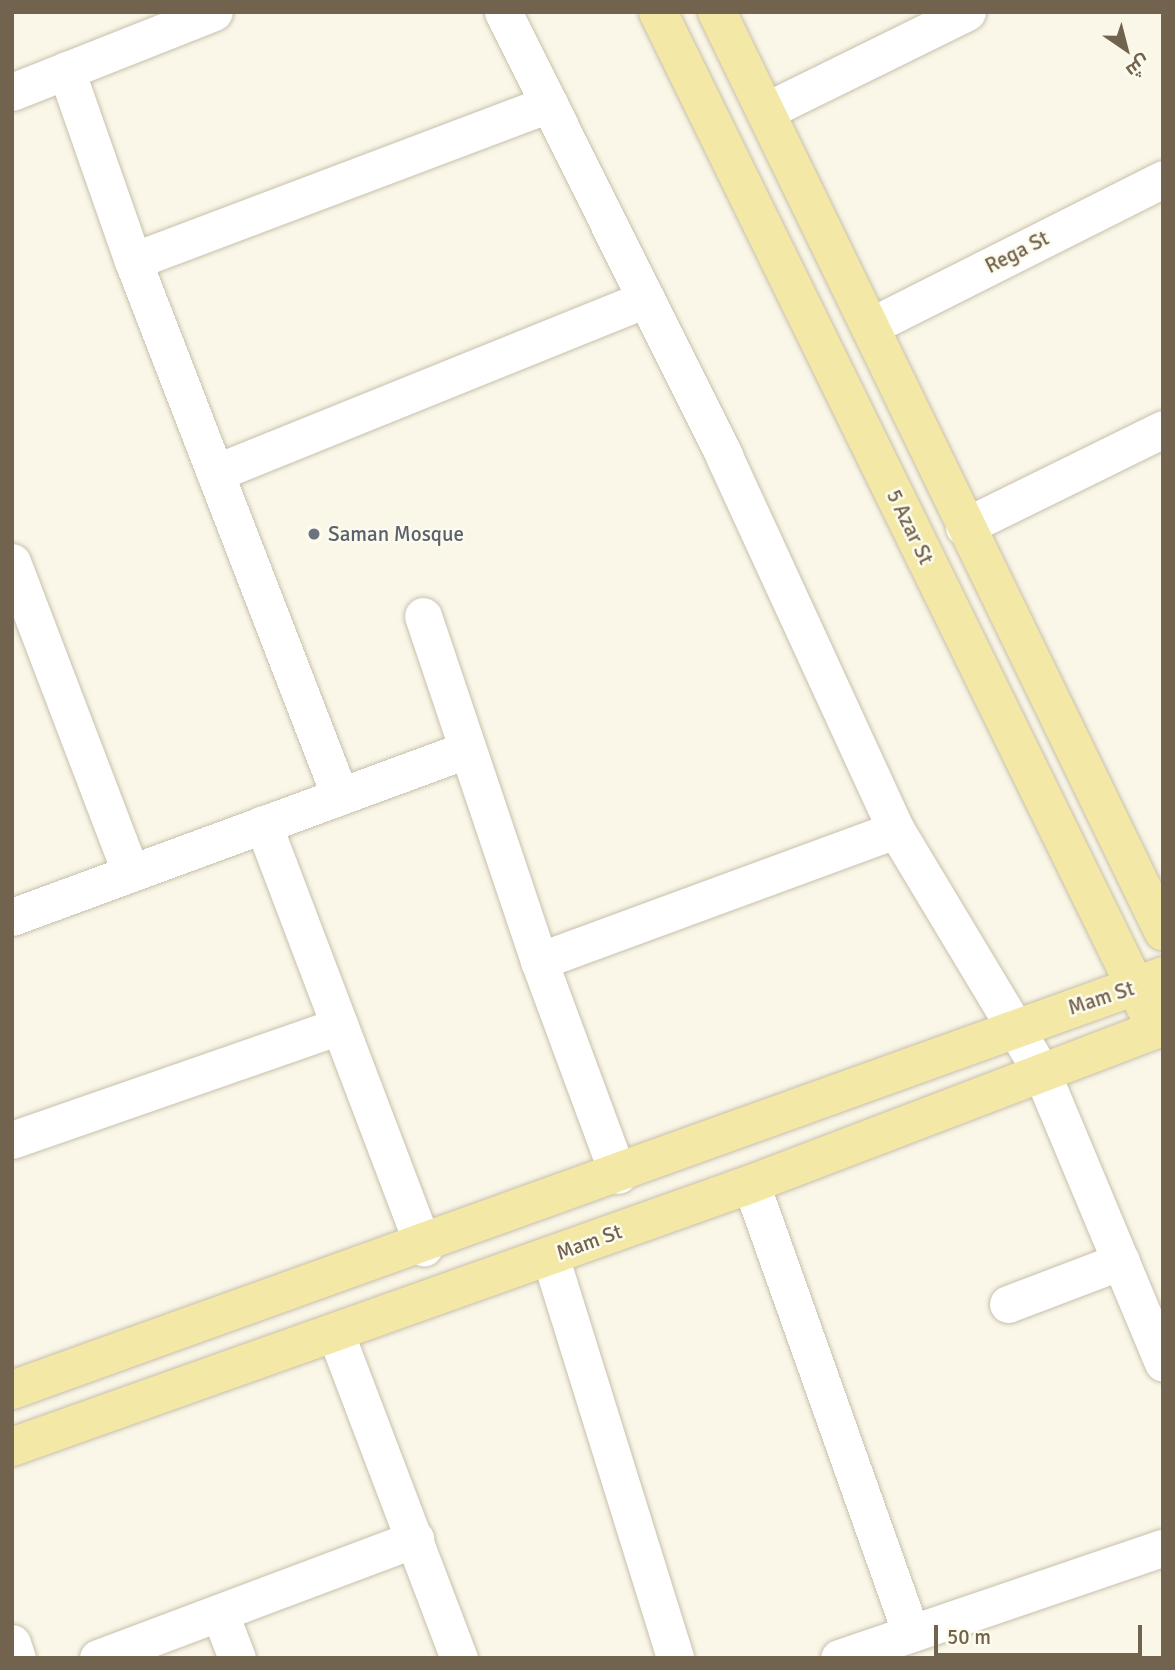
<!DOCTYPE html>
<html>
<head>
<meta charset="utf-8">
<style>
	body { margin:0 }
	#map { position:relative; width:1175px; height:1670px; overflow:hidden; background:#faf7e8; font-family:Signika,Cairo,sans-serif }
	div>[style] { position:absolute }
	.roads { filter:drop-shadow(0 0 2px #c8bfac) drop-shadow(0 0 2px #c8bfac) }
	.minor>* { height:37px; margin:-18.5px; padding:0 18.5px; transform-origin:18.5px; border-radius:18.5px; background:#fff }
	.major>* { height:38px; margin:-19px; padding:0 19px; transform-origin:19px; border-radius:19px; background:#f3e8a6 }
	.dots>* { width:19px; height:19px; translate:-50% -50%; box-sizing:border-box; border:4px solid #fdfbee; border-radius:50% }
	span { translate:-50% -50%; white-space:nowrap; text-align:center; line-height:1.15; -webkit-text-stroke:5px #fdfbee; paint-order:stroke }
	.street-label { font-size:21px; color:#72634e }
	.worship-label { font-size:21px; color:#5b616d }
	.left { translate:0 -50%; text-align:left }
	.frame { position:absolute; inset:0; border:14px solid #72634e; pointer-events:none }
	.north { position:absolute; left:1091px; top:14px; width:70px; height:70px; -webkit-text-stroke:5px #fdfbee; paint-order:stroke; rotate:145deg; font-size:19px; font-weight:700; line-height:28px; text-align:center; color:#72634e }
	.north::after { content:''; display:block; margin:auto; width:24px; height:32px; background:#72634e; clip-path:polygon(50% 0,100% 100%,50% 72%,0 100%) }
	.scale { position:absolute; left:934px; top:1625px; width:208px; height:32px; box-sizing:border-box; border:4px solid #72634e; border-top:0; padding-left:9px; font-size:21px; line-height:24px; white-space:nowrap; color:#72634e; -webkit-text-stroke:5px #fdfbee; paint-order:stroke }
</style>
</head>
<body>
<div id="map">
	<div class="roads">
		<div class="minor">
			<div style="left:503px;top:12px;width:496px;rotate:63.5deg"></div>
			<div style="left:724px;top:456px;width:412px;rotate:65.3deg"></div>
			<div style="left:896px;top:830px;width:281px;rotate:59deg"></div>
			<div style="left:1041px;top:1071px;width:316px;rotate:67.3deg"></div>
			<div style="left:66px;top:70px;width:202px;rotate:70.7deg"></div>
			<div style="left:133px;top:261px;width:574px;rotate:68.85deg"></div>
			<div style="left:12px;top:92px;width:217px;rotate:-21.6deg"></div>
			<div style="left:766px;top:111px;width:224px;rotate:-26.2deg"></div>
			<div style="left:133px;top:261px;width:445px;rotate:-20.7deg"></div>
			<div style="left:871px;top:326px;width:327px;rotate:-26.7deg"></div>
			<div style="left:215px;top:473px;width:465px;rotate:-22deg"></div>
			<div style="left:964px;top:527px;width:222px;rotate:-26.2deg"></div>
			<div style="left:12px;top:562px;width:333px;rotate:69.1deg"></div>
			<div style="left:423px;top:616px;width:364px;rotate:71.4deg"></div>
			<div style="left:539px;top:961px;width:228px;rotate:69.7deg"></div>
			<div style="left:263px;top:824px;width:453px;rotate:69.2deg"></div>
			<div style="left:12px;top:917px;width:485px;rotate:-20.2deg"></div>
			<div style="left:539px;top:961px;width:380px;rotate:-20.2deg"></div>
			<div style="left:12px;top:1140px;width:347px;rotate:-19.2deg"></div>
			<div style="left:751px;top:1184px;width:477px;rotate:70.4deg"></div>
			<div style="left:550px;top:1256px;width:421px;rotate:72.7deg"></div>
			<div style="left:1008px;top:1304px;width:121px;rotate:-20.8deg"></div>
			<div style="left:335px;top:1332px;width:349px;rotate:69.2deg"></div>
			<div style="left:220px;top:1614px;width:47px;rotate:68.9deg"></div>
			<div style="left:12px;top:1643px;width:16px;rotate:72deg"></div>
			<div style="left:98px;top:1658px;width:339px;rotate:-20.6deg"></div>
			<div style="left:839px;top:1658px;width:342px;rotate:-18.8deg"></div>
		</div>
		<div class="major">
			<div style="left:658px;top:12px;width:1111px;rotate:63.9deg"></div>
			<div style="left:717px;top:12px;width:1022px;rotate:64.11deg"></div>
			<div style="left:12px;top:1390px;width:1223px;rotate:-19.78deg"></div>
			<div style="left:12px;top:1447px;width:784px;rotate:-19.59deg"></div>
			<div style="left:751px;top:1184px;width:441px;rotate:-20.9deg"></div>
		</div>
	</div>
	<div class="dots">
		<div style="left:314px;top:534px;background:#6b7280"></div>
	</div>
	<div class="street-label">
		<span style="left:1017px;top:252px;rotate:-27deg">Rega St</span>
		<span style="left:910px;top:527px;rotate:64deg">5 Azar St</span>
		<span style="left:1101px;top:998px;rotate:-18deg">Mam St</span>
		<span style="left:589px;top:1242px;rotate:-20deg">Mam St</span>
	</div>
	<div class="worship-label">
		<span class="left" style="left:328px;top:534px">Saman Mosque</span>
	</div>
	<div class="frame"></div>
	<div class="north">ش</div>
	<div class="scale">50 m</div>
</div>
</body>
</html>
